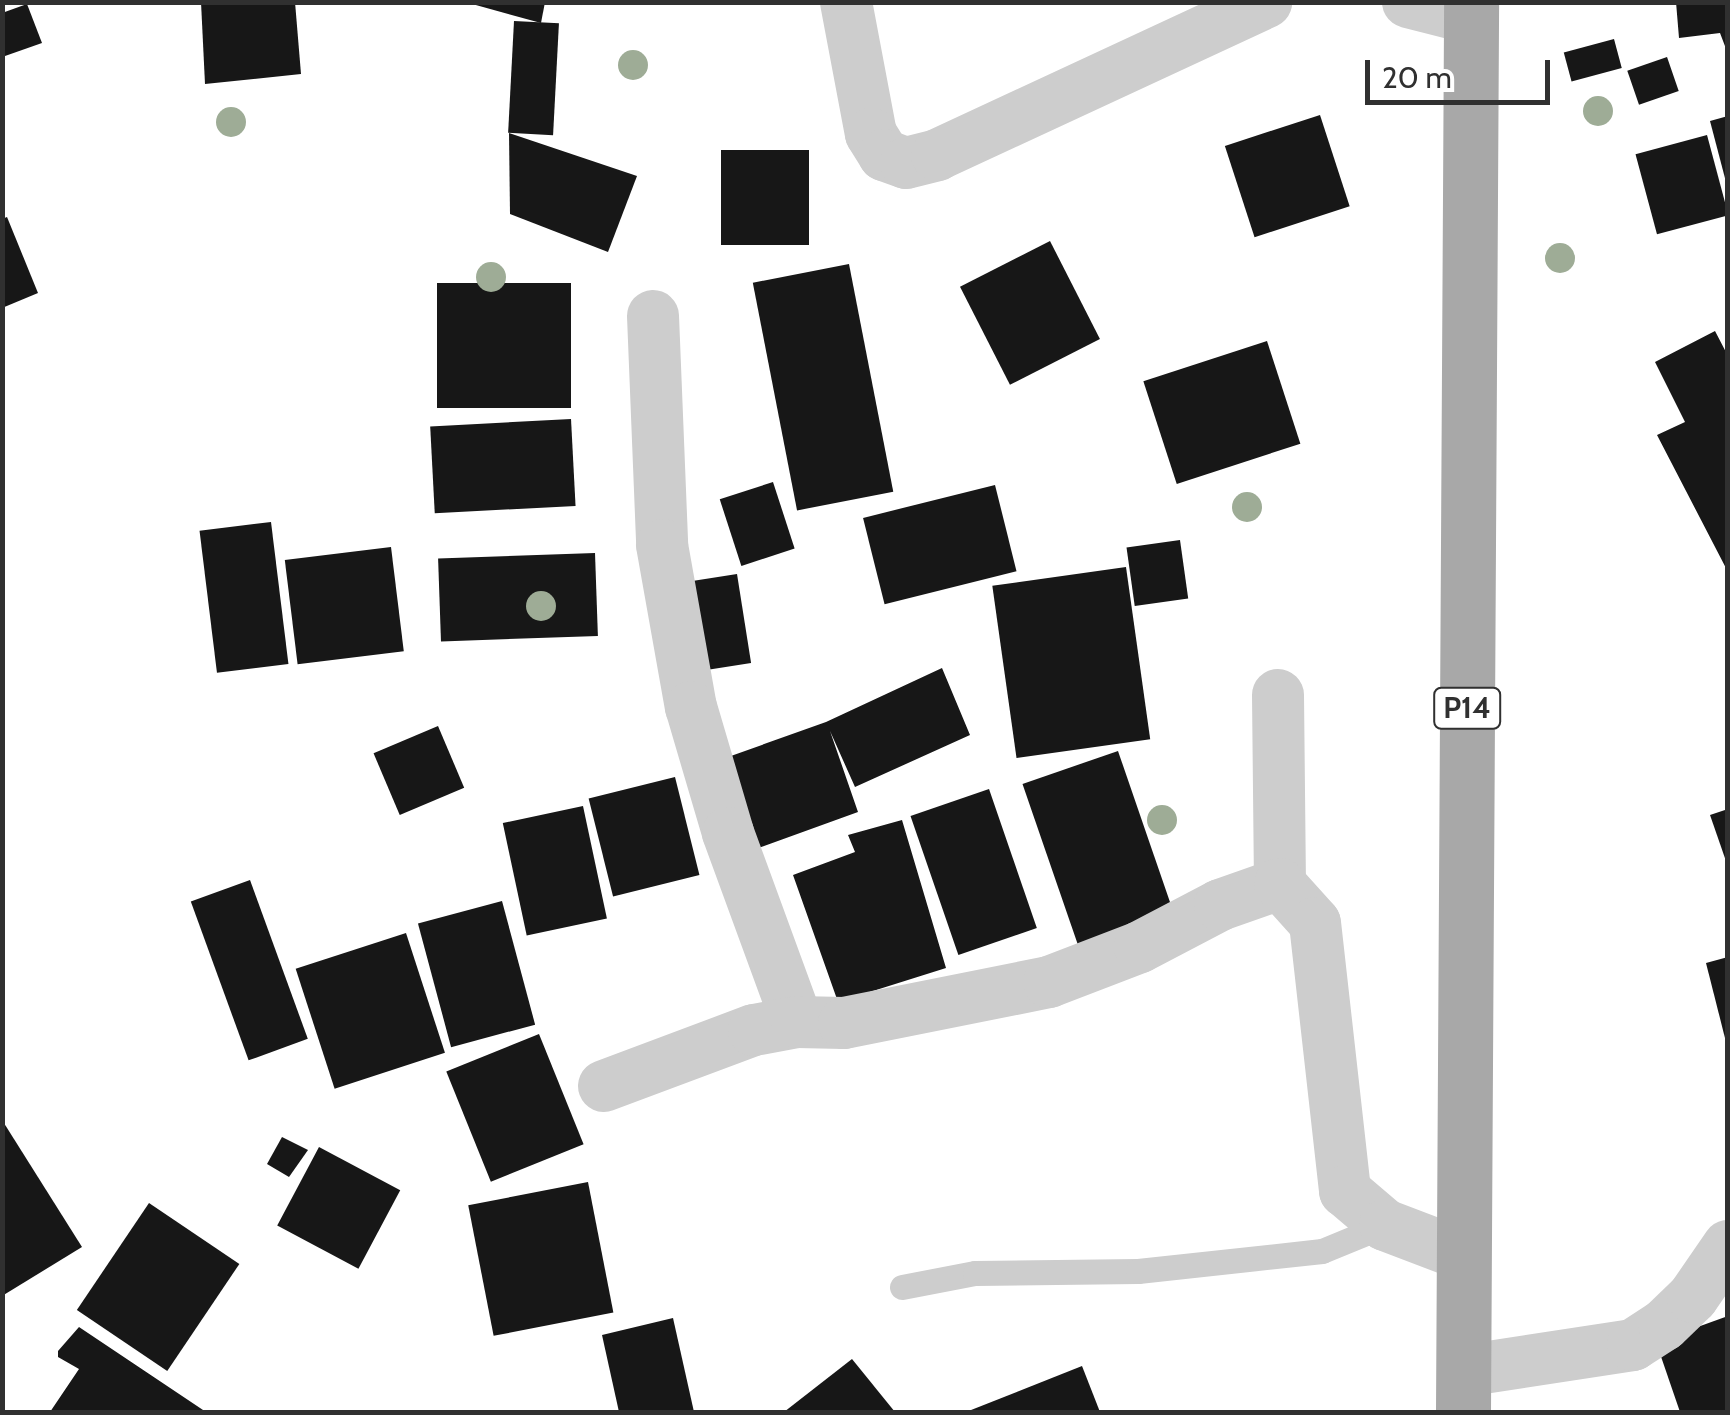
<!DOCTYPE html>
<html>
<head>
<meta charset="utf-8">
<style>
	body { margin:0 }
	#map { position:relative; width:1730px; height:1415px; overflow:hidden; background:#fff; font-family:Cabin,sans-serif }
	div>[style] { position:absolute }
	.building>* { inset:0; background:#171717; transform-origin:0 0 }
	.lane>* { height:25px; margin:-12.5px; padding:0 12.5px; transform-origin:12.5px; border-radius:12.5px; background:#cdcdcd }
	.street>* { height:52px; margin:-26px; padding:0 26px; transform-origin:26px; border-radius:26px; background:#cdcdcd }
	.primary>* { height:55px; margin:-27.5px; padding:0 27.5px; transform-origin:27.5px; border-radius:27.5px; background:#a8a8a8 }
	.trees>* { width:30px; height:30px; margin:-15px; border-radius:50%; background:#9eac96 }
	span { translate:-50% -50%; white-space:nowrap; text-align:center; line-height:1.15; -webkit-text-stroke:10px #fff; paint-order:stroke }
	.shield-label span { padding:2px 8px; background:#fff; border:2px solid; border-radius:8px; -webkit-text-stroke-width:0 }
	.shield-label { font-size:30px; color:#303030; font-weight:700 }
	.frame { position:absolute; inset:0; border:5px solid #303030; pointer-events:none }
	.scale { position:absolute; left:1365px; top:60px; width:185px; height:45px; box-sizing:border-box; border:5px solid #303030; border-top:0; padding-left:12px; font-size:30px; line-height:35px; white-space:nowrap; color:#303030; -webkit-text-stroke:8px #fff; paint-order:stroke }
</style>
</head>
<body>
<div id="map">
	<div class="building">
		<div style="clip-path:polygon(201px 2px,295px 2px,301px 74px,205px 84px)"></div>
		<div style="clip-path:polygon(465px 2px,545px 2px,541px 23px)"></div>
		<div style="clip-path:polygon(1676px 2px,1726px 2px,1728px 54px,1720px 33px,1679px 38px)"></div>
		<div style="clip-path:polygon(27px 4px,42px 43px,5px 56px,2px 13px)"></div>
		<div style="left:514px;top:21px;width:45px;height:112px;rotate:3deg"></div>
		<div style="left:1614px;top:39px;width:30px;height:52px;rotate:75deg"></div>
		<div style="left:1667px;top:57px;width:36px;height:42px;rotate:71deg"></div>
		<div style="left:1320px;top:115px;width:96px;height:100px;rotate:72deg"></div>
		<div style="clip-path:polygon(1728px 116px,1728px 182px,1726px 182px,1710px 121px)"></div>
		<div style="clip-path:polygon(509px 133px,637px 176px,608px 252px,510px 214px)"></div>
		<div style="left:1707px;top:135px;width:83px;height:74px;rotate:75deg"></div>
		<div style="left:721px;top:150px;width:88px;height:95px"></div>
		<div style="clip-path:polygon(7px 217px,38px 293px,2px 308px,2px 219px)"></div>
		<div style="left:1050px;top:241px;width:110px;height:101px;rotate:63deg"></div>
		<div style="left:849px;top:264px;width:232px;height:98px;rotate:79deg"></div>
		<div style="left:571px;top:283px;width:125px;height:134px;rotate:90deg"></div>
		<div style="clip-path:polygon(1715px 331px,1728px 356px,1728px 572px,1657px 435px,1685px 422px,1655px 362px)"></div>
		<div style="left:1267px;top:341px;width:108px;height:130px;rotate:72deg"></div>
		<div style="left:571px;top:419px;width:87px;height:141px;rotate:87deg"></div>
		<div style="left:773px;top:482px;width:70px;height:56px;rotate:72deg"></div>
		<div style="left:995px;top:485px;width:89px;height:136px;rotate:76deg"></div>
		<div style="left:271px;top:522px;width:143px;height:72px;rotate:83deg"></div>
		<div style="left:1180px;top:540px;width:59px;height:54px;rotate:82deg"></div>
		<div style="left:391px;top:547px;width:105px;height:107px;rotate:83deg"></div>
		<div style="left:595px;top:553px;width:83px;height:157px;rotate:88deg"></div>
		<div style="left:1126px;top:567px;width:174px;height:135px;rotate:82deg"></div>
		<div style="left:737px;top:574px;width:90px;height:63px;rotate:81deg"></div>
		<div style="clip-path:polygon(942px 668px,970px 735px,855px 787px,830px 731px,858px 812px,745px 853px,714px 762px,826px 722px)"></div>
		<div style="left:438px;top:726px;width:67px;height:70px;rotate:67deg"></div>
		<div style="left:1118px;top:751px;width:176px;height:101px;rotate:71deg"></div>
		<div style="left:675px;top:777px;width:101px;height:89px;rotate:76deg"></div>
		<div style="left:989px;top:789px;width:147px;height:83px;rotate:71deg"></div>
		<div style="left:583px;top:806px;width:115px;height:82px;rotate:78deg"></div>
		<div style="clip-path:polygon(1728px 809px,1728px 864px,1727px 864px,1710px 815px)"></div>
		<div style="clip-path:polygon(902px 820px,946px 968px,838px 1002px,793px 875px,855px 852px,848px 835px)"></div>
		<div style="left:250px;top:880px;width:169px;height:63px;rotate:70deg"></div>
		<div style="left:502px;top:901px;width:128px;height:87px;rotate:75deg"></div>
		<div style="left:406px;top:933px;width:126px;height:116px;rotate:72deg"></div>
		<div style="clip-path:polygon(1728px 957px,1728px 1042px,1726px 1042px,1706px 963px)"></div>
		<div style="left:539px;top:1034px;width:119px;height:100px;rotate:68deg"></div>
		<div style="clip-path:polygon(2px 1120px,82px 1247px,2px 1296px)"></div>
		<div style="clip-path:polygon(282px 1137px,308px 1150px,289px 1177px,267px 1164px)"></div>
		<div style="left:319px;top:1147px;width:92px;height:89px;rotate:28deg"></div>
		<div style="left:588px;top:1182px;width:133px;height:122px;rotate:79deg"></div>
		<div style="left:149px;top:1203px;width:109px;height:129px;rotate:34deg"></div>
		<div style="clip-path:polygon(1728px 1316px,1728px 1412px,1680px 1412px,1656px 1342px)"></div>
		<div style="clip-path:polygon(673px 1318px,694px 1412px,619px 1412px,602px 1335px)"></div>
		<div style="clip-path:polygon(79px 1327px,206px 1412px,50px 1412px,79px 1369px,58px 1357px,58px 1351px)"></div>
		<div style="clip-path:polygon(852px 1359px,895px 1412px,784px 1412px)"></div>
		<div style="clip-path:polygon(1082px 1366px,1100px 1412px,966px 1412px)"></div>
	</div>
	<div class="lane">
		<div style="left:902px;top:1287px;width:74px;rotate:-10.9deg"></div>
		<div style="left:975px;top:1273px;width:163px;rotate:-0.7deg"></div>
		<div style="left:1138px;top:1271px;width:185px;rotate:-6.2deg"></div>
		<div style="left:1322px;top:1251px;width:68px;rotate:-22.4deg"></div>
	</div>
	<div class="street">
		<div style="left:846px;top:2px;width:134px;rotate:79.3deg"></div>
		<div style="left:871px;top:134px;width:25px;rotate:58deg"></div>
		<div style="left:884px;top:155px;width:23px;rotate:20deg"></div>
		<div style="left:906px;top:163px;width:32px;rotate:-14deg"></div>
		<div style="left:937px;top:155px;width:363px;rotate:-24.9deg"></div>
		<div style="left:1408px;top:2px;width:65px;rotate:14.3deg"></div>
		<div style="left:653px;top:316px;width:229px;rotate:87.7deg"></div>
		<div style="left:662px;top:545px;width:165px;rotate:79.9deg"></div>
		<div style="left:691px;top:707px;width:131px;rotate:73.6deg"></div>
		<div style="left:728px;top:833px;width:201px;rotate:69.9deg"></div>
		<div style="left:1278px;top:695px;width:189px;rotate:89.4deg"></div>
		<div style="left:604px;top:1086px;width:160px;rotate:-20.5deg"></div>
		<div style="left:754px;top:1030px;width:44px;rotate:-10.5deg"></div>
		<div style="left:797px;top:1022px;width:47px;rotate:1.2deg"></div>
		<div style="left:844px;top:1023px;width:209px;rotate:-11.3deg"></div>
		<div style="left:1049px;top:982px;width:97px;rotate:-21deg"></div>
		<div style="left:1140px;top:947px;width:90px;rotate:-27.7deg"></div>
		<div style="left:1220px;top:905px;width:64px;rotate:-19.3deg"></div>
		<div style="left:1280px;top:884px;width:52px;rotate:48.1deg"></div>
		<div style="left:1315px;top:923px;width:270px;rotate:83.6deg"></div>
		<div style="left:1345px;top:1191px;width:52px;rotate:40.4deg"></div>
		<div style="left:1385px;top:1225px;width:85px;rotate:20.8deg"></div>
		<div style="left:1463px;top:1371px;width:172px;rotate:-8.7deg"></div>
		<div style="left:1633px;top:1345px;width:37px;rotate:-33deg"></div>
		<div style="left:1664px;top:1325px;width:40px;rotate:-44deg"></div>
		<div style="left:1693px;top:1297px;width:62px;rotate:-55.5deg"></div>
	</div>
	<div class="primary">
		<div style="left:1463px;top:1412px;width:1410px;rotate:-89.67deg"></div>
	</div>
	<div class="trees">
		<div style="left:633px;top:65px"></div>
		<div style="left:1598px;top:111px"></div>
		<div style="left:231px;top:122px"></div>
		<div style="left:1560px;top:258px"></div>
		<div style="left:491px;top:277px"></div>
		<div style="left:1247px;top:507px"></div>
		<div style="left:541px;top:606px"></div>
		<div style="left:1162px;top:820px"></div>
	</div>
	<div class="shield-label">
		<span style="left:1467px;top:708px">P14</span>
	</div>
	<div class="frame"></div>
	<div class="scale">20 m</div>
</div>
</body>
</html>
